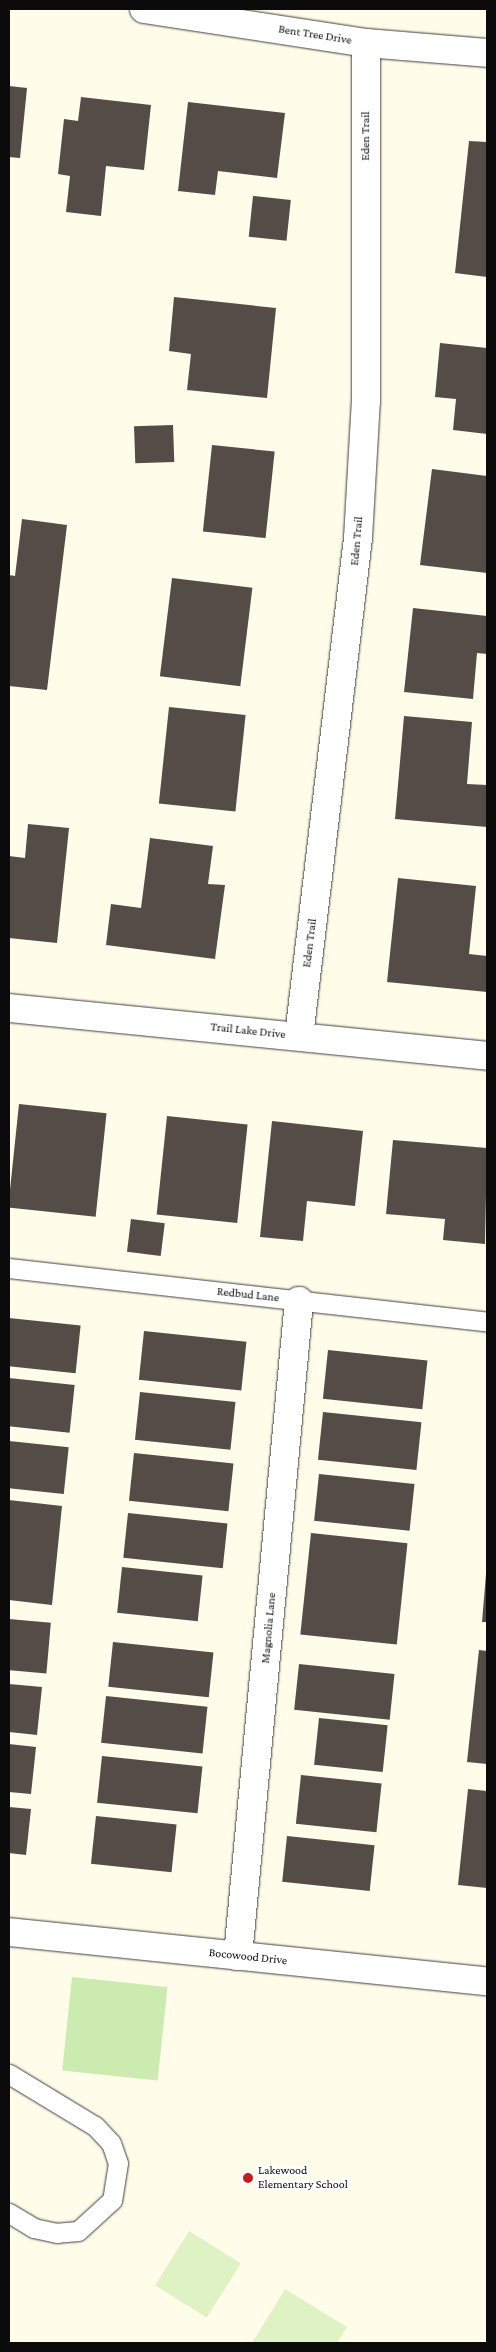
<!DOCTYPE html>
<html>
<head>
<meta charset="utf-8">
<style>
	body { margin:0 }
	#map { position:relative; width:496px; height:2352px; overflow:hidden; background:#fffce9; font-family:"Crimson Pro",serif }
	div>[style] { position:absolute }
	.green>* { inset:0; background:#ccebb1; transform-origin:0 0 }
	.pitch>* { inset:0; background:#dff2c3; transform-origin:0 0 }
	.building>* { inset:0; background:#544d47; transform-origin:0 0 }
	.roads { filter:drop-shadow(0 0 1px #3e3e3e) drop-shadow(0 0 1px #3e3e3e) }
	.lane>* { height:19px; margin:-9.5px; padding:0 9.5px; transform-origin:9.5px; border-radius:9.5px; background:#fff }
	.street>* { height:28px; margin:-14px; padding:0 14px; transform-origin:14px; border-radius:14px; background:#fff }
	.dots>* { width:14px; height:14px; translate:-50% -50%; box-sizing:border-box; border:2px solid #fff; border-radius:50% }
	span { translate:-50% -50%; white-space:nowrap; text-align:center; line-height:1.15; -webkit-text-stroke:5px #fff; paint-order:stroke }
	.street-label { font-size:12px; color:#0b0b0b }
	.poi-label { font-size:12px; color:#0b0b0b }
	.left { translate:0 -50%; text-align:left }
	.frame { position:absolute; inset:0; border:10px solid #0b0b0b; pointer-events:none }
</style>
</head>
<body>
<div id="map">
	<div class="green">
		<div style="left:72px;top:1977px;width:96px;height:94px;rotate:6deg"></div>
	</div>
	<div class="pitch">
		<div style="left:189px;top:2231px;width:61px;height:64px;rotate:32deg"></div>
		<div style="clip-path:polygon(285px 2289px,347px 2327px,337px 2343px,252px 2343px)"></div>
	</div>
	<div class="building">
		<div style="clip-path:polygon(9px 86px,27px 88px,20px 158px,9px 157px)"></div>
		<div style="clip-path:polygon(81px 97px,151px 105px,144px 170px,106px 166px,101px 216px,66px 212px,70px 176px,58px 174px,64px 119px,78px 121px)"></div>
		<div style="clip-path:polygon(188px 102px,285px 113px,277px 178px,218px 171px,215px 195px,178px 191px)"></div>
		<div style="clip-path:polygon(469px 141px,487px 142px,487px 277px,455px 273px)"></div>
		<div style="left:253px;top:196px;width:38px;height:41px;rotate:6deg"></div>
		<div style="clip-path:polygon(174px 297px,276px 308px,267px 398px,187px 390px,191px 354px,169px 351px)"></div>
		<div style="clip-path:polygon(440px 343px,487px 348px,487px 434px,453px 430px,456px 399px,435px 397px)"></div>
		<div style="left:173px;top:425px;width:37px;height:39px;rotate:88deg"></div>
		<div style="left:212px;top:445px;width:63px;height:87px;rotate:6deg"></div>
		<div style="clip-path:polygon(432px 469px,487px 476px,487px 573px,420px 565px)"></div>
		<div style="clip-path:polygon(22px 519px,67px 525px,47px 690px,9px 686px,9px 575px,15px 576px)"></div>
		<div style="left:172px;top:578px;width:81px;height:99px;rotate:7deg"></div>
		<div style="clip-path:polygon(413px 608px,487px 616px,487px 654px,477px 653px,473px 699px,404px 692px)"></div>
		<div style="left:169px;top:707px;width:77px;height:97px;rotate:6deg"></div>
		<div style="clip-path:polygon(404px 716px,472px 722px,467px 784px,487px 785px,487px 827px,395px 819px)"></div>
		<div style="clip-path:polygon(28px 824px,69px 828px,57px 943px,9px 938px,9px 856px,25px 858px)"></div>
		<div style="clip-path:polygon(150px 838px,213px 846px,208px 884px,225px 885px,215px 959px,106px 945px,111px 904px,141px 908px)"></div>
		<div style="clip-path:polygon(398px 878px,476px 886px,469px 954px,487px 956px,487px 992px,387px 982px)"></div>
		<div style="left:19px;top:1104px;width:88px;height:104px;rotate:6deg"></div>
		<div style="left:167px;top:1116px;width:81px;height:99px;rotate:6deg"></div>
		<div style="clip-path:polygon(272px 1121px,363px 1131px,355px 1206px,307px 1201px,303px 1241px,260px 1237px)"></div>
		<div style="clip-path:polygon(393px 1140px,487px 1148px,485px 1244px,443px 1240px,445px 1219px,386px 1214px)"></div>
		<div style="left:131px;top:1219px;width:34px;height:33px;rotate:7deg"></div>
		<div style="left:9px;top:1318px;width:72px;height:48px;rotate:6deg"></div>
		<div style="left:144px;top:1331px;width:103px;height:49px;rotate:6deg"></div>
		<div style="left:328px;top:1350px;width:100px;height:49px;rotate:6deg"></div>
		<div style="left:9px;top:1378px;width:66px;height:48px;rotate:6deg"></div>
		<div style="left:140px;top:1392px;width:96px;height:48px;rotate:6deg"></div>
		<div style="left:323px;top:1412px;width:99px;height:48px;rotate:6deg"></div>
		<div style="left:9px;top:1441px;width:60px;height:47px;rotate:6deg"></div>
		<div style="left:134px;top:1453px;width:100px;height:48px;rotate:6deg"></div>
		<div style="left:319px;top:1474px;width:96px;height:47px;rotate:6deg"></div>
		<div style="clip-path:polygon(9px 1500px,62px 1506px,52px 1605px,9px 1600px)"></div>
		<div style="left:128px;top:1513px;width:100px;height:45px;rotate:6deg"></div>
		<div style="left:311px;top:1533px;width:97px;height:102px;rotate:6deg"></div>
		<div style="left:122px;top:1567px;width:81px;height:46px;rotate:6deg"></div>
		<div style="clip-path:polygon(486px 1574px,487px 1574px,487px 1622px,482px 1622px)"></div>
		<div style="left:9px;top:1619px;width:42px;height:51px;rotate:5deg"></div>
		<div style="left:113px;top:1642px;width:101px;height:45px;rotate:6deg"></div>
		<div style="clip-path:polygon(479px 1650px,487px 1651px,487px 1764px,467px 1762px)"></div>
		<div style="left:299px;top:1664px;width:96px;height:46px;rotate:6deg"></div>
		<div style="clip-path:polygon(9px 1684px,42px 1687px,37px 1735px,9px 1732px)"></div>
		<div style="left:106px;top:1696px;width:102px;height:47px;rotate:6deg"></div>
		<div style="left:319px;top:1718px;width:69px;height:47px;rotate:6deg"></div>
		<div style="clip-path:polygon(9px 1744px,36px 1747px,31px 1794px,9px 1792px)"></div>
		<div style="left:102px;top:1756px;width:101px;height:47px;rotate:6deg"></div>
		<div style="left:301px;top:1775px;width:81px;height:49px;rotate:6deg"></div>
		<div style="clip-path:polygon(468px 1789px,487px 1791px,487px 1888px,458px 1885px)"></div>
		<div style="clip-path:polygon(9px 1807px,31px 1809px,26px 1855px,9px 1853px)"></div>
		<div style="left:96px;top:1816px;width:81px;height:48px;rotate:6deg"></div>
		<div style="left:287px;top:1836px;width:88px;height:46px;rotate:6deg"></div>
	</div>
	<div class="roads">
		<div class="lane">
			<div style="left:9px;top:1268px;width:481px;rotate:6.4deg"></div>
			<div style="left:9px;top:2074px;width:100px;rotate:31.2deg"></div>
			<div style="left:95px;top:2126px;width:23px;rotate:47deg"></div>
			<div style="left:111px;top:2143px;width:21px;rotate:71deg"></div>
			<div style="left:118px;top:2163px;width:37px;rotate:99deg"></div>
			<div style="left:112px;top:2200px;width:46px;rotate:137.6deg"></div>
			<div style="left:78px;top:2231px;width:21px;rotate:175deg"></div>
			<div style="left:57px;top:2233px;width:24px;rotate:-168deg"></div>
			<div style="left:34px;top:2228px;width:29px;rotate:-149deg"></div>
		</div>
		<div class="street">
			<div style="left:144px;top:9px;width:225px;rotate:8.7deg"></div>
			<div style="left:366px;top:43px;width:121px;rotate:4.7deg"></div>
			<div style="left:9px;top:1008px;width:480px;rotate:5.7deg"></div>
			<div style="left:299px;top:1036px;width:501px;rotate:-83.24deg"></div>
			<div style="left:358px;top:538px;width:137px;rotate:-86.7deg"></div>
			<div style="left:366px;top:401px;width:358px;rotate:-90deg"></div>
			<div style="left:9px;top:1932px;width:481px;rotate:5.9deg"></div>
			<div style="left:238px;top:1956px;width:658px;rotate:-84.68deg"></div>
		</div>
	</div>
	<div class="dots">
		<div style="left:248px;top:2178px;background:#c21c1c"></div>
	</div>
	<div class="street-label">
		<span style="left:315px;top:35px;rotate:9deg">Bent Tree Drive</span>
		<span style="left:366px;top:136px;rotate:-90deg">Eden Trail</span>
		<span style="left:357px;top:541px;rotate:-85deg">Eden Trail</span>
		<span style="left:310px;top:943px;rotate:-83deg">Eden Trail</span>
		<span style="left:248px;top:1031px;rotate:6deg">Trail Lake Drive</span>
		<span style="left:248px;top:1295px;rotate:6deg">Redbud Lane</span>
		<span style="left:269px;top:1628px;rotate:-85deg">Magnolia Lane</span>
		<span style="left:248px;top:1957px;rotate:6deg">Bocowood Drive</span>
	</div>
	<div class="poi-label">
		<span class="left" style="left:258px;top:2178px">Lakewood<br>Elementary School</span>
	</div>
	<div class="frame"></div>
</div>
</body>
</html>
